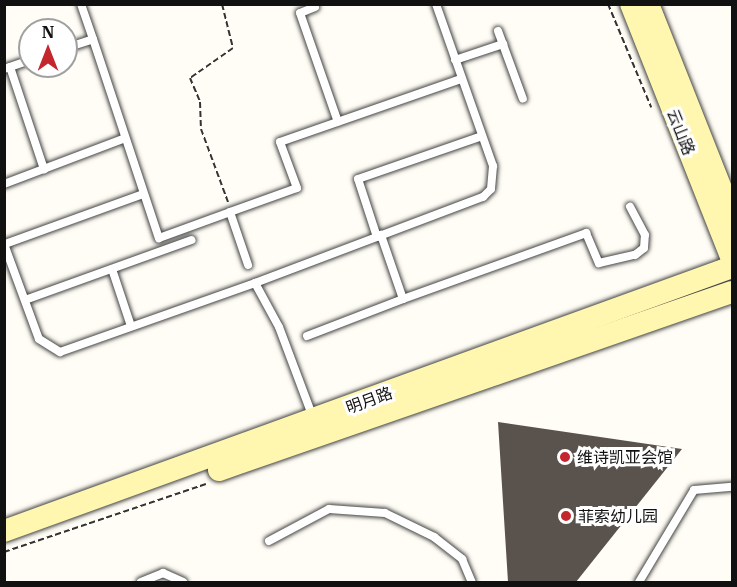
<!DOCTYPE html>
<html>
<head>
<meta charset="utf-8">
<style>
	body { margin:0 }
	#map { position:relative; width:737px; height:587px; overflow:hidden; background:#fffdf5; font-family:"IBM Plex Serif","Noto Sans SC",serif }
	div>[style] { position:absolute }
	.building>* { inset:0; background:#5a524d }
	.path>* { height:2px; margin-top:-1px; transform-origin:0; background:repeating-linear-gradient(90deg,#333 0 6px,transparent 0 9px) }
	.roads { filter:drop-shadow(0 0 2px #444) drop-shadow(0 0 2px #444) }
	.lane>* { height:8px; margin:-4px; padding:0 4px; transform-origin:4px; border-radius:4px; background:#fff }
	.secondary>* { height:22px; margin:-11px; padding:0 11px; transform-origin:11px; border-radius:11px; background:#fff6b0 }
	.dots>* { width:16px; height:16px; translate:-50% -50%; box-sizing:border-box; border:3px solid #fff; border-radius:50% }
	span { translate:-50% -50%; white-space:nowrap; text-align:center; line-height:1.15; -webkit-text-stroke:6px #fff; paint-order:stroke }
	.street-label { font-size:16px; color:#111 }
	.poi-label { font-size:16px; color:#111 }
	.left { translate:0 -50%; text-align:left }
	.frame { position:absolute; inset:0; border:6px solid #111; pointer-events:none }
	.north { position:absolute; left:18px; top:18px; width:60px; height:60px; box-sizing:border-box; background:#fff; border:2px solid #a0a0a0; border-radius:50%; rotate:0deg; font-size:16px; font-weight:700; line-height:24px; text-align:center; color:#111 }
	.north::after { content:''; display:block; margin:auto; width:21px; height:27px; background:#c4262e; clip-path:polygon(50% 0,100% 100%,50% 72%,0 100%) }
</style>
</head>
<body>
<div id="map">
	<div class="building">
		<div style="clip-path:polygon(498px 422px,682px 449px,576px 582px,508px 582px)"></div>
	</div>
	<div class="path">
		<div style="left:222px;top:4px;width:45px;rotate:76deg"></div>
		<div style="left:233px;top:48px;width:52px;rotate:145.1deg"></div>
		<div style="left:190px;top:78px;width:26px;rotate:67deg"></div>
		<div style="left:200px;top:102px;width:27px;rotate:88deg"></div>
		<div style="left:201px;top:129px;width:78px;rotate:69.7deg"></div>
		<div style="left:608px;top:4px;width:112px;rotate:67.3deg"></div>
		<div style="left:4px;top:552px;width:213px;rotate:-18.6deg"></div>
	</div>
	<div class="roads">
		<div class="lane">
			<div style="left:315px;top:7px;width:16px;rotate:158deg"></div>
			<div style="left:300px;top:13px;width:115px;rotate:70.8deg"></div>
			<div style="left:498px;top:31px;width:72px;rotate:69.8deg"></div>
			<div style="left:93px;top:39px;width:210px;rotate:71.7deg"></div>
			<div style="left:159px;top:238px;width:76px;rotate:-20.1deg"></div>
			<div style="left:230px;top:212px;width:56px;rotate:71.2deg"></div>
			<div style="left:66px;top:48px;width:28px;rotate:-18deg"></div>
			<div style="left:93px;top:39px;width:37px;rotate:-109deg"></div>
			<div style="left:455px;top:60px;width:51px;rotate:-18.4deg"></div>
			<div style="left:10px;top:67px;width:108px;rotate:71.6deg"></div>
			<div style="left:4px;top:69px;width:28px;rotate:-19deg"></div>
			<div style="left:4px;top:184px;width:127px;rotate:-20.7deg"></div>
			<div style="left:230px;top:212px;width:71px;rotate:-19.7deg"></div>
			<div style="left:297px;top:188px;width:49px;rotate:-110.3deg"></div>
			<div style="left:280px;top:142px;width:192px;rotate:-19.2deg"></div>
			<div style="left:377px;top:237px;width:61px;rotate:-108.1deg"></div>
			<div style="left:358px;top:179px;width:131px;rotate:-19.1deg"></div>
			<div style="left:4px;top:244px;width:101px;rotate:69.8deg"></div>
			<div style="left:39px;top:339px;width:25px;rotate:32deg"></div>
			<div style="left:60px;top:352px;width:207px;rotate:-19.5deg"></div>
			<div style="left:255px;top:283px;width:50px;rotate:61.4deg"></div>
			<div style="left:279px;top:327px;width:94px;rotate:69.4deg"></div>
			<div style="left:5px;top:244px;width:147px;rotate:-19.9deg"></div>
			<div style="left:112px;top:269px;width:60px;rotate:71.6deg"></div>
			<div style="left:255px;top:283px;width:244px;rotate:-20.7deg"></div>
			<div style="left:483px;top:197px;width:11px;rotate:-45deg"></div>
			<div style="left:491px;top:189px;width:23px;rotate:-85deg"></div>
			<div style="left:493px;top:166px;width:172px;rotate:-109.4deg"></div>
			<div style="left:403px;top:299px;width:195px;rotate:-19.8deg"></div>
			<div style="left:586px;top:233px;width:33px;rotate:67deg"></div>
			<div style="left:599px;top:263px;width:37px;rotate:-13deg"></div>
			<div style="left:635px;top:255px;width:11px;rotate:-38deg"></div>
			<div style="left:644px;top:248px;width:13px;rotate:-86deg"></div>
			<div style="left:645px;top:235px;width:32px;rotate:-118deg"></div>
			<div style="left:25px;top:300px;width:177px;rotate:-19.8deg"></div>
			<div style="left:307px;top:336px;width:103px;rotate:-21.1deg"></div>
			<div style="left:403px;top:299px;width:68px;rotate:-109deg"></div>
			<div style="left:269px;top:541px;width:68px;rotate:-28.1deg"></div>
			<div style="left:329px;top:509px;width:56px;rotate:4.1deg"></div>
			<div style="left:385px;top:513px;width:55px;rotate:26.1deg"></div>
			<div style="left:434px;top:537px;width:36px;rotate:38deg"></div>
			<div style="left:462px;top:559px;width:25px;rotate:67deg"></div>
			<div style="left:141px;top:582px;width:24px;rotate:-22deg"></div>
			<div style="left:163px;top:573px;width:22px;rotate:24deg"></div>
			<div style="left:639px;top:582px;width:107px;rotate:-59.1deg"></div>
			<div style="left:694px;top:490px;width:38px;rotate:-5deg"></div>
		</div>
		<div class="secondary">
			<div style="left:631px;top:4px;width:274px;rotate:68.4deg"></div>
			<div style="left:648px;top:4px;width:228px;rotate:68.4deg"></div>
			<div style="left:219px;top:470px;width:543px;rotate:-19.14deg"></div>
			<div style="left:4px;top:531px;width:774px;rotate:-19.93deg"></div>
		</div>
	</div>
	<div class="dots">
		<div style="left:565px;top:457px;background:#c4262e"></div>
		<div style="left:566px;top:516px;background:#c4262e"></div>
	</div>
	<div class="street-label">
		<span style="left:681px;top:132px;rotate:68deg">云山路</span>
		<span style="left:369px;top:400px;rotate:-20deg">明月路</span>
	</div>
	<div class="poi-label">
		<span class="left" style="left:577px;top:457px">维诗凯亚会馆</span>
		<span class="left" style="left:578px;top:516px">菲索幼儿园</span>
	</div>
	<div class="frame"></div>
	<div class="north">N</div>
</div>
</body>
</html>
